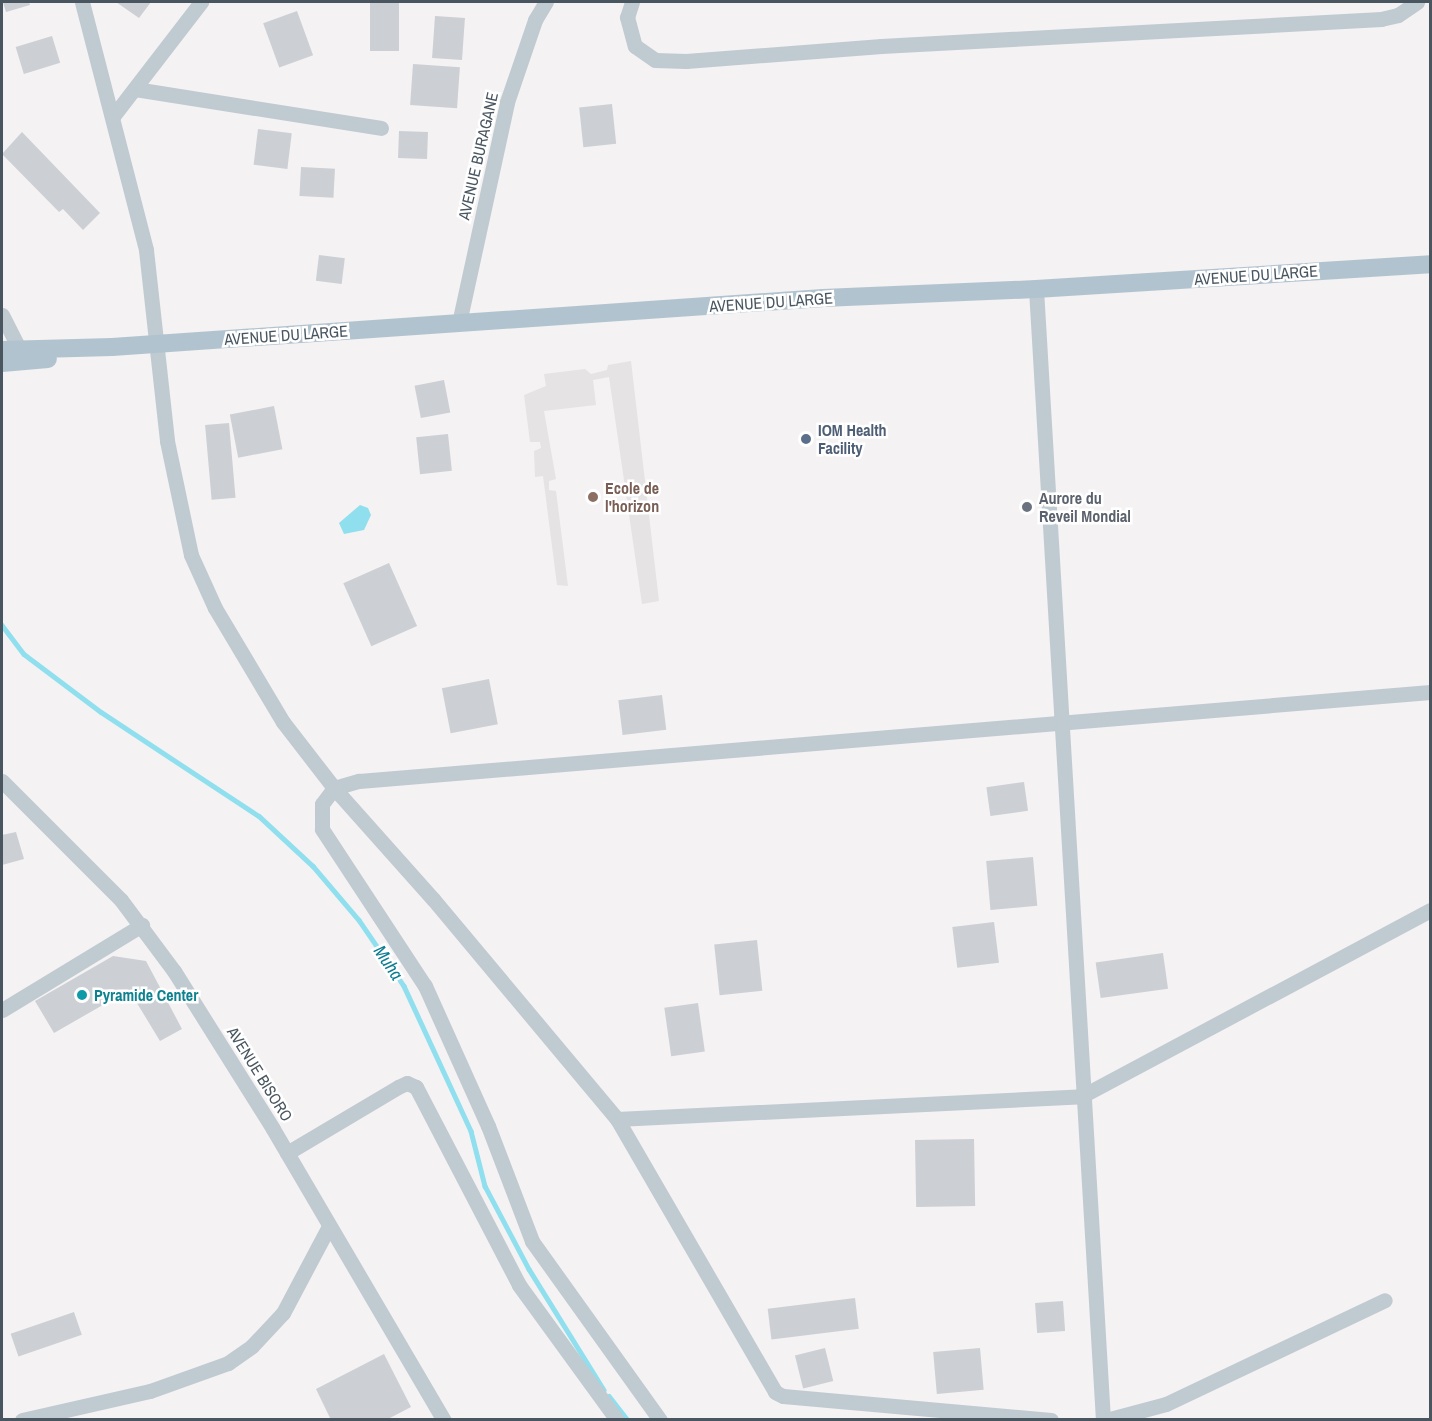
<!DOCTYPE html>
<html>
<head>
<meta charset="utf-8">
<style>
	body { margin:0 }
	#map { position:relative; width:1432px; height:1421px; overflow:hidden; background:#f4f2f2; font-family:"Archivo Narrow",sans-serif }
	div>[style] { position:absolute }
	.education>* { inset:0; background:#e5e3e4 }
	.water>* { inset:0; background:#8fdfee }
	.stream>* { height:4.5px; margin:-2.25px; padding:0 2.25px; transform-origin:2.25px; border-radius:2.25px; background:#8fdfee }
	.building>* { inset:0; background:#cccfd4; transform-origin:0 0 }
	.minor>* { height:15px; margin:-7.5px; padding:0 7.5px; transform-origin:7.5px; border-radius:7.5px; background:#c0cad1 }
	.major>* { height:18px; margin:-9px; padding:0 9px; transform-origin:9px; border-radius:9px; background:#b2c3d0 }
	.dots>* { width:16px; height:16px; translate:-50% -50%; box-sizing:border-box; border:3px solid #fff; border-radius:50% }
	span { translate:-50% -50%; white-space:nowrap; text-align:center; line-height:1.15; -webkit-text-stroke:5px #fff; paint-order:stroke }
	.street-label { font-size:16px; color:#495660 }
	.service-label { font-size:16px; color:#4e5e75; font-weight:700 }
	.left { translate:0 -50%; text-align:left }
	.education-label { font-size:16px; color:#785e54; font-weight:700 }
	.worship-label { font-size:16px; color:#5b616d; font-weight:700 }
	.culture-label { font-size:16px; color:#0d838f; font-weight:700 }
	.water-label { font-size:18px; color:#0c7c91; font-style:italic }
	.frame { position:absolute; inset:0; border:3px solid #495660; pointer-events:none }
</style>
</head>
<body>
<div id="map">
	<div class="education">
		<div style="clip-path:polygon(631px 361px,659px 601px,642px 604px,609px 377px,593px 380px,596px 405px,544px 411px,556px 479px,549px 481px,549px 490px,556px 491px,568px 586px,557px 585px,543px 476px,535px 477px,534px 451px,541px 448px,540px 442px,530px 442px,524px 395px,546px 386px,544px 374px,585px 369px,591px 374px,607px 370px,608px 365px)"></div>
	</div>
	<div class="water">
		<div style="clip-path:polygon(360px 505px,368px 508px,371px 515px,364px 530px,344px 534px,339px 523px)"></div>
	</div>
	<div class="stream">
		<div style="left:2px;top:625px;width:36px;rotate:53deg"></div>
		<div style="left:24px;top:654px;width:96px;rotate:37deg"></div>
		<div style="left:101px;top:712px;width:189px;rotate:33.4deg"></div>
		<div style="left:259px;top:816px;width:74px;rotate:42.8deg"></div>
		<div style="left:313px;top:866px;width:71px;rotate:49.6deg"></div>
		<div style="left:359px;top:920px;width:80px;rotate:55.7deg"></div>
		<div style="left:404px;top:986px;width:160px;rotate:65.2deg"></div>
		<div style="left:471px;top:1131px;width:57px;rotate:75.7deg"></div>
		<div style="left:485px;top:1186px;width:94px;rotate:62.1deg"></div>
		<div style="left:529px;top:1269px;width:142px;rotate:58.2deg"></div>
		<div style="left:609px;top:1396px;width:31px;rotate:52deg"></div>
	</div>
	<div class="building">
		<div style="clip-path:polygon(3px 2px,29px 2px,30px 5px,6px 12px)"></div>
		<div style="clip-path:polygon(116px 2px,151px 2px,139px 18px)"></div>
		<div style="left:370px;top:2px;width:29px;height:49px"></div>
		<div style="left:297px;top:11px;width:47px;height:36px;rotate:70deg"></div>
		<div style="left:435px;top:16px;width:30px;height:42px;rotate:4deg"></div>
		<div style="left:52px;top:36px;width:28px;height:38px;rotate:73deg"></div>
		<div style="left:413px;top:64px;width:47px;height:41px;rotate:4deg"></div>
		<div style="left:612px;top:104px;width:40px;height:33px;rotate:84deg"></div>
		<div style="left:258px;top:129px;width:34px;height:36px;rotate:7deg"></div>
		<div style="left:399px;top:131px;width:29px;height:27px;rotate:2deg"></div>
		<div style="clip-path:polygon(22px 132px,100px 213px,83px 230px,63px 209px,59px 212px,2px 154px)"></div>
		<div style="left:301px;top:167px;width:34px;height:29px;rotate:3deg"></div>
		<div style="left:319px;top:255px;width:26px;height:26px;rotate:7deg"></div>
		<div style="left:444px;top:380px;width:33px;height:30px;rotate:79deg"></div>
		<div style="left:274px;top:406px;width:44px;height:45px;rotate:79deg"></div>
		<div style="left:229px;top:423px;width:75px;height:24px;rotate:85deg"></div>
		<div style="left:448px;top:434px;width:37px;height:32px;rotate:84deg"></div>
		<div style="left:389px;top:563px;width:69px;height:50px;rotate:66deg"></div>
		<div style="left:489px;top:679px;width:46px;height:48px;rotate:79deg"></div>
		<div style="left:662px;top:695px;width:35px;height:44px;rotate:83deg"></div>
		<div style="left:1024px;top:782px;width:29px;height:38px;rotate:82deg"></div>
		<div style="clip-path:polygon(16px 832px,24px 859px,2px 865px,2px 835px)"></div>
		<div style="left:1033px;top:857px;width:49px;height:47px;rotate:85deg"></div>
		<div style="left:994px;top:922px;width:41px;height:42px;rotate:83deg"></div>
		<div style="left:757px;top:940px;width:51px;height:43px;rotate:84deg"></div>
		<div style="left:1163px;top:953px;width:36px;height:68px;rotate:82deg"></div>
		<div style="clip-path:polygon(113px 956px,146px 961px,182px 1029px,160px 1041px,129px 990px,54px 1033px,35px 1001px)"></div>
		<div style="left:698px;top:1003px;width:49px;height:34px;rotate:82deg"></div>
		<div style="left:974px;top:1139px;width:67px;height:59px;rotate:89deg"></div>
		<div style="left:855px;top:1298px;width:31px;height:88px;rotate:83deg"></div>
		<div style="left:1063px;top:1301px;width:30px;height:28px;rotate:86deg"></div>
		<div style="left:74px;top:1312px;width:24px;height:67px;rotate:71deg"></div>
		<div style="left:825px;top:1348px;width:34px;height:31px;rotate:76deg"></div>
		<div style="left:980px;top:1348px;width:42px;height:47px;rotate:85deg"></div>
		<div style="clip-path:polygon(384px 1354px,411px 1407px,386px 1420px,331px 1420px,316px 1389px)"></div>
	</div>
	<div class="minor">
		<div style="left:82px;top:2px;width:256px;rotate:75.5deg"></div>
		<div style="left:146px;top:250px;width:192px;rotate:83.7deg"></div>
		<div style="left:167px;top:441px;width:116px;rotate:78.1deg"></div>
		<div style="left:191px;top:555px;width:58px;rotate:65.6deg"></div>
		<div style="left:215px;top:608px;width:133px;rotate:59.2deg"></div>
		<div style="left:283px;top:722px;width:83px;rotate:52.3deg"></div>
		<div style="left:334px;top:788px;width:149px;rotate:48.3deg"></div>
		<div style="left:433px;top:899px;width:287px;rotate:50.1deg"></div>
		<div style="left:617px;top:1119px;width:315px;rotate:59.9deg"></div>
		<div style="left:775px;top:1392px;width:9px;rotate:27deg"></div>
		<div style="left:783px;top:1396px;width:269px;rotate:5.1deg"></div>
		<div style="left:632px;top:2px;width:16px;rotate:108deg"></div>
		<div style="left:627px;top:17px;width:30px;rotate:75deg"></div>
		<div style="left:635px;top:46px;width:24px;rotate:35deg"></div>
		<div style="left:655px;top:60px;width:31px;rotate:2deg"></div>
		<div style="left:686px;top:61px;width:196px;rotate:-4.4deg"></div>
		<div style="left:881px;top:46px;width:501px;rotate:-3.09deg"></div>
		<div style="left:1381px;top:19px;width:17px;rotate:-13deg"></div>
		<div style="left:1398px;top:15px;width:23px;rotate:-34deg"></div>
		<div style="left:135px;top:89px;width:249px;rotate:9deg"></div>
		<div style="left:114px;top:115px;width:143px;rotate:-52.4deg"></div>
		<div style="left:1036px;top:289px;width:1133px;rotate:86.61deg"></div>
		<div style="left:2px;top:315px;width:38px;rotate:63deg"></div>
		<div style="left:459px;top:323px;width:226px;rotate:-77.7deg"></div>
		<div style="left:507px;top:102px;width:87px;rotate:-71.1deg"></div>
		<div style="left:535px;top:20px;width:21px;rotate:-59deg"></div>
		<div style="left:2px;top:781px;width:168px;rotate:45deg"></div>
		<div style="left:121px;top:900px;width:89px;rotate:53.3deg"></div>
		<div style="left:174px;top:971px;width:186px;rotate:57.9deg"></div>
		<div style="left:273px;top:1129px;width:338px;rotate:59.6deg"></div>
		<div style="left:2px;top:1010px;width:164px;rotate:-31.3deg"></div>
		<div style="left:617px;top:1119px;width:466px;rotate:-2.8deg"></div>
		<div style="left:1082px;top:1096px;width:395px;rotate:-28.1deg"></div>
		<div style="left:287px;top:1153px;width:129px;rotate:-30.7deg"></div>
		<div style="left:398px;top:1087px;width:10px;rotate:-24deg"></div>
		<div style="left:407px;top:1083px;width:10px;rotate:24deg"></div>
		<div style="left:416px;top:1087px;width:223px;rotate:62.5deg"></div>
		<div style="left:519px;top:1285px;width:167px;rotate:54deg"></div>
		<div style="left:22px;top:1420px;width:131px;rotate:-12.8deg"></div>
		<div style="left:150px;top:1391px;width:83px;rotate:-19.7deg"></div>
		<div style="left:228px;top:1363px;width:29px;rotate:-35deg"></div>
		<div style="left:252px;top:1346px;width:45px;rotate:-46.8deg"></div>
		<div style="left:283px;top:1313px;width:98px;rotate:-62.1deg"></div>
		<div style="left:660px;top:1420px;width:220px;rotate:-125.6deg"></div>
		<div style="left:532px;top:1241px;width:123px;rotate:-110.9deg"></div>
		<div style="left:488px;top:1126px;width:154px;rotate:-114.2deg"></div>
		<div style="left:425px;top:986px;width:188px;rotate:-123.3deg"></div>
		<div style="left:322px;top:829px;width:25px;rotate:-90deg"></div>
		<div style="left:322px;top:804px;width:20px;rotate:-53deg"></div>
		<div style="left:334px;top:788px;width:26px;rotate:-16deg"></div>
		<div style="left:359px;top:781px;width:1075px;rotate:-4.75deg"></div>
		<div style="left:1106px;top:1420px;width:62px;rotate:-14.9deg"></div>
		<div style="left:1166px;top:1404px;width:242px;rotate:-25.4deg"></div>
	</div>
	<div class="major">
		<div style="left:2px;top:350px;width:110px;rotate:-1.6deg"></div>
		<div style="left:112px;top:347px;width:713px;rotate:-3.94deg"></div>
		<div style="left:823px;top:298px;width:213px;rotate:-2.4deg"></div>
		<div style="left:1036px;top:289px;width:395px;rotate:-3.6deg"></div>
		<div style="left:2px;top:363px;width:46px;rotate:-5deg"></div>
	</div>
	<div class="dots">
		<div style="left:806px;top:439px;background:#5c6f8a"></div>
		<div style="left:593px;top:497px;background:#8d6e63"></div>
		<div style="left:1027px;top:507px;background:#6b7280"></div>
		<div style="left:82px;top:995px;background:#0f9aa8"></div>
	</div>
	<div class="street-label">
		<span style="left:478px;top:156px;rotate:-77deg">AVENUE BURAGANE</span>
		<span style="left:1256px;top:275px;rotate:-4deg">AVENUE DU LARGE</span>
		<span style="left:771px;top:302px;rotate:-4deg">AVENUE DU LARGE</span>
		<span style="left:286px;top:335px;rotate:-4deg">AVENUE DU LARGE</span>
		<span style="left:260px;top:1074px;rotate:58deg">AVENUE BISORO</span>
	</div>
	<div class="service-label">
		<span class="left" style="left:818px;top:439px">IOM Health<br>Facility</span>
	</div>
	<div class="education-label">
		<span class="left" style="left:605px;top:497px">Ecole de<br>l'horizon</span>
	</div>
	<div class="worship-label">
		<span class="left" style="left:1039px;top:507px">Aurore du<br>Reveil Mondial</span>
	</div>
	<div class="culture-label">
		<span class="left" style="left:94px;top:995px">Pyramide Center</span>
	</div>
	<div class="water-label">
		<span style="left:388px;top:963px;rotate:56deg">Muha</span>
	</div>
	<div class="frame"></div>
</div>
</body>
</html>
